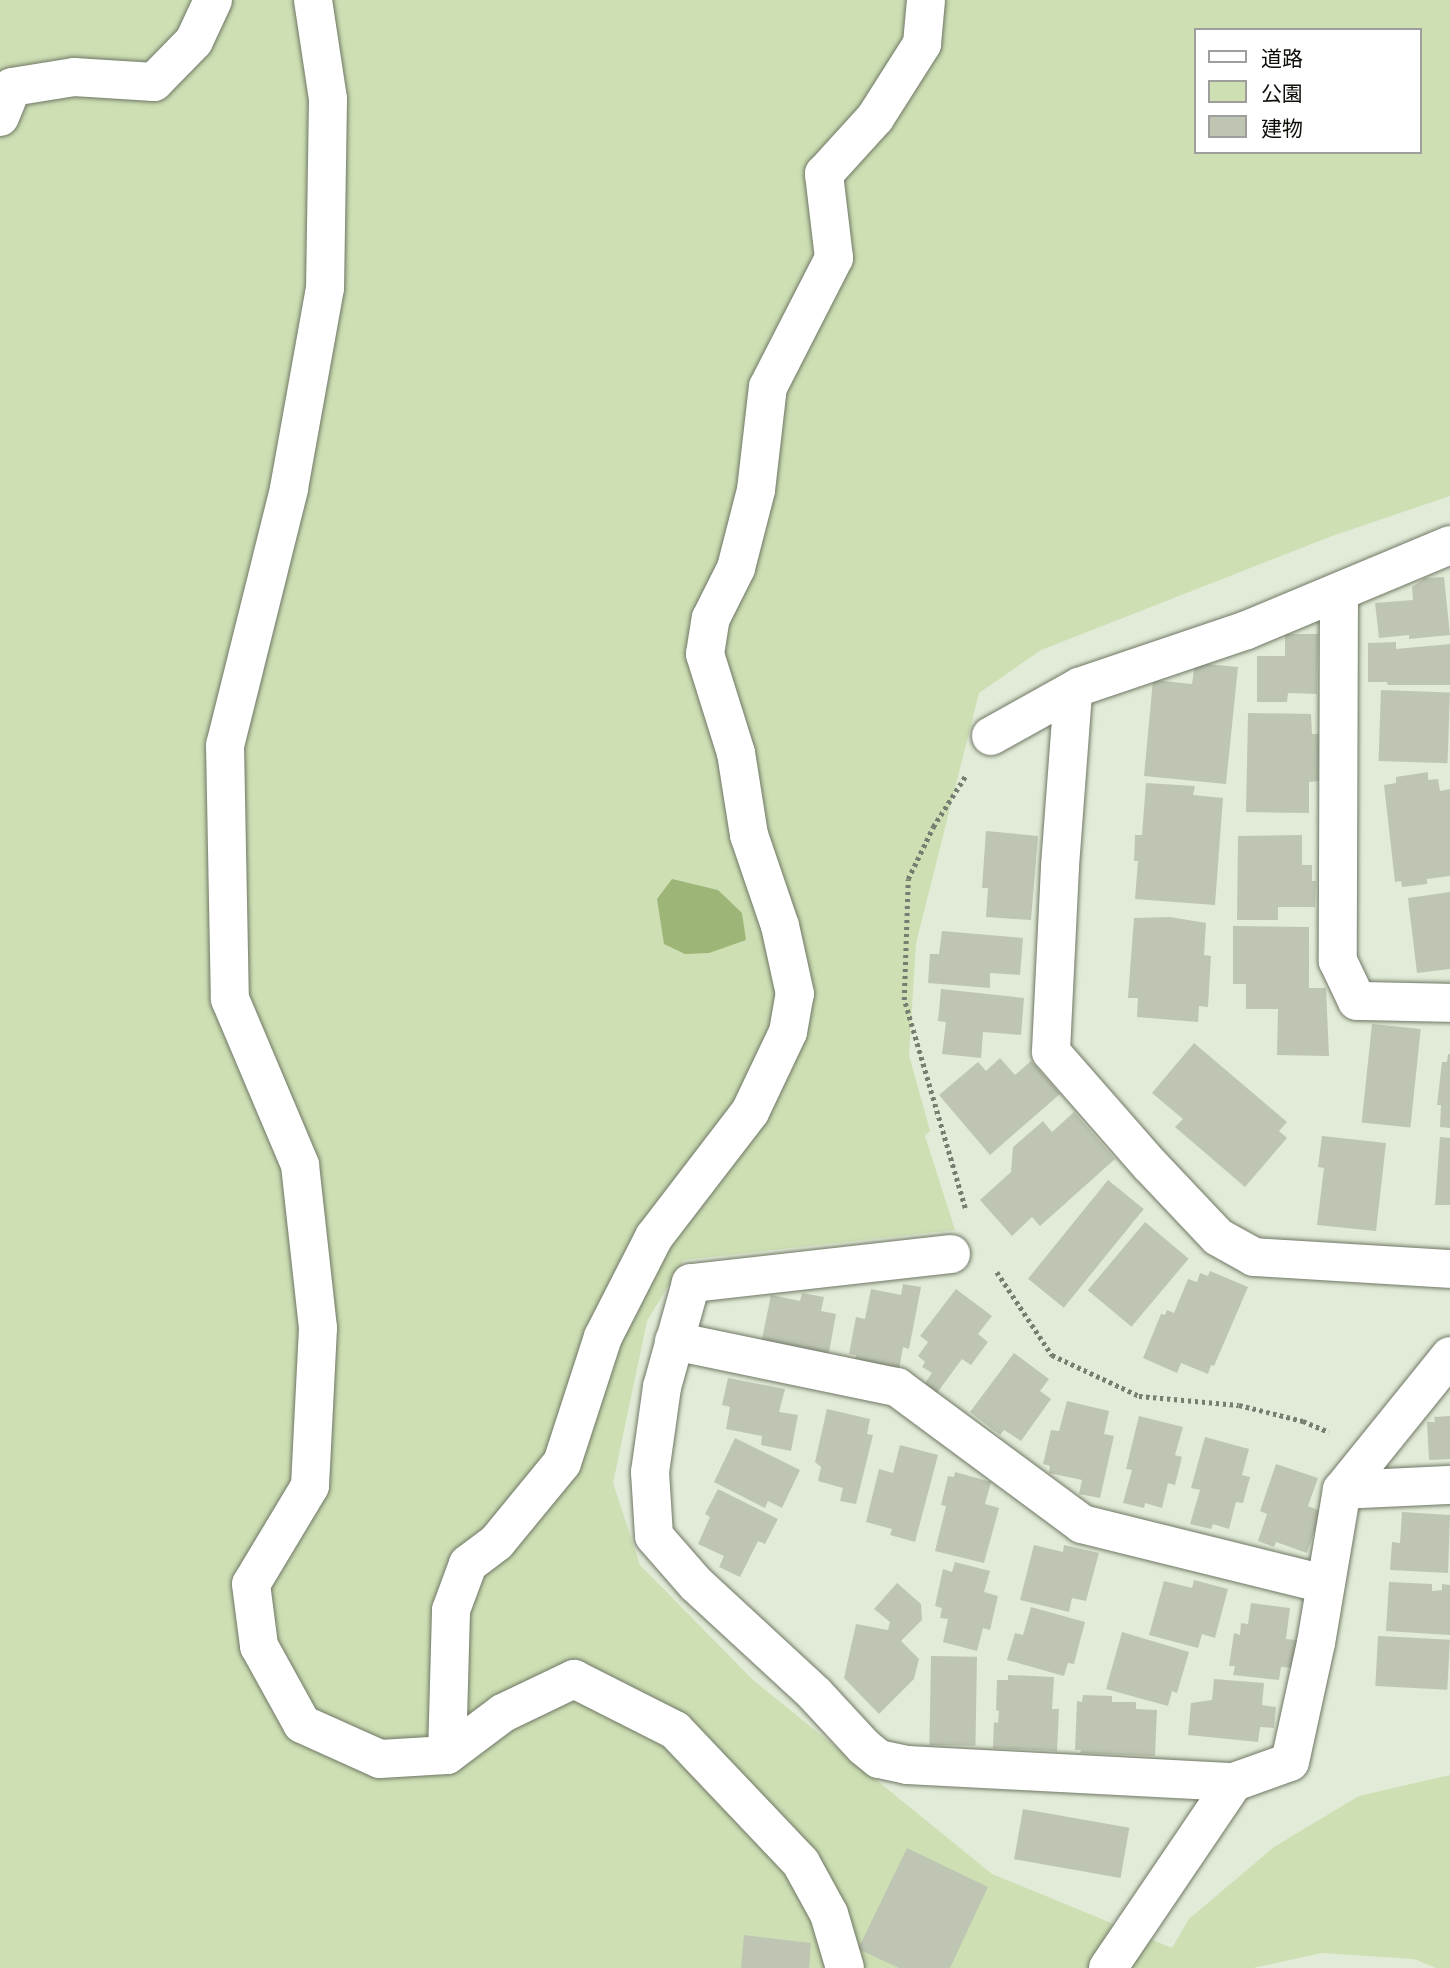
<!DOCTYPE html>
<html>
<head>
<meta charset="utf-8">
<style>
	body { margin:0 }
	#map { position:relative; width:1450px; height:1968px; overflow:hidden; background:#e2ebd7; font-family:Montserrat,"Noto Sans JP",sans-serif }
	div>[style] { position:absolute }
	.green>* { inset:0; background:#cddfb3 }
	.water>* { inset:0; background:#9db677 }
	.building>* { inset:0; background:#bec6b3; transform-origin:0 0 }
	.path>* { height:4.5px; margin-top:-2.25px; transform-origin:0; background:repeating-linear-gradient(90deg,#777d70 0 3.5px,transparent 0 7px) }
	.roads { filter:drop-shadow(0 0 2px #6f7765) drop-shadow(0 0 2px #6f7765) }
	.minor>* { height:38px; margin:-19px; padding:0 19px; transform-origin:19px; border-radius:19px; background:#fff }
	span { translate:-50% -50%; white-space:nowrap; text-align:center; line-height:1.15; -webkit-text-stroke:5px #fff; paint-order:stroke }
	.legend { position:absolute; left:1194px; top:28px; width:228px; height:126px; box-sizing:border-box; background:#fff; border:2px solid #9e9f9d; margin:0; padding:9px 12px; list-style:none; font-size:21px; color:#0d1009 }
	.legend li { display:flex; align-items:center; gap:14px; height:35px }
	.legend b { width:35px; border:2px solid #9e9f9d }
</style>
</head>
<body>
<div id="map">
	<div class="green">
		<div style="clip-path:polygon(evenodd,0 0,1450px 0,1450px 496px,1332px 536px,1041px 650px,979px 693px,916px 943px,909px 1055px,930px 1131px,925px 1136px,955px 1230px,684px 1260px,647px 1321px,613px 1483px,640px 1565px,752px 1679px,992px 1874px,1172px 1948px,1189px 1919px,1274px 1847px,1359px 1796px,1450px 1775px,1450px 1968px,1436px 1968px,1414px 1959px,1322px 1953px,1253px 1968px,0 1968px,0 0,1196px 30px,1420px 30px,1420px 152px,1196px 152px,1196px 30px)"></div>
	</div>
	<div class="water">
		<div style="clip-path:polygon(672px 879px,718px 890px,742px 913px,746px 940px,709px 953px,685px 954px,664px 944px,657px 899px)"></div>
	</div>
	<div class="building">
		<div style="clip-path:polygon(1444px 577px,1450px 635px,1409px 639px,1409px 635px,1379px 638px,1375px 603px,1413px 600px,1412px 587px,1425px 578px)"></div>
		<div style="clip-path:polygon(1285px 634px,1318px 634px,1317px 694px,1288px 693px,1287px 702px,1257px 702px,1257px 656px,1285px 656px)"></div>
		<div style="clip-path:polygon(1396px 642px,1396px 649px,1450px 644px,1450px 685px,1388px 685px,1387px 682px,1368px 682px,1368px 643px)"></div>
		<div style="clip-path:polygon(1195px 663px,1238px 667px,1226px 784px,1144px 776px,1153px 680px,1192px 684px)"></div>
		<div style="left:1381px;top:690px;width:69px;height:71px;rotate:2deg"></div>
		<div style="clip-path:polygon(1248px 713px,1311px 714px,1312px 734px,1319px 734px,1319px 781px,1309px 782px,1309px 813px,1246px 812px)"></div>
		<div style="clip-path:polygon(1428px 772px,1428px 780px,1438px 779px,1440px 791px,1450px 789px,1450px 876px,1427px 879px,1427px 884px,1402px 887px,1401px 881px,1395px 882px,1384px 785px,1396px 783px,1396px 777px)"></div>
		<div style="clip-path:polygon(1146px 783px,1195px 786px,1193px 795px,1223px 798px,1215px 905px,1135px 899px,1138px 861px,1134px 861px,1135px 835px,1142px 835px)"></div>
		<div style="clip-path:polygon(986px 831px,1038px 836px,1031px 920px,986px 917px,988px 888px,982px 888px)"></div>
		<div style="clip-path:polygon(1302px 835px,1302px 865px,1312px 865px,1312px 881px,1316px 881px,1315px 907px,1278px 907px,1278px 920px,1237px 920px,1238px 836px)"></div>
		<div style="clip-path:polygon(1450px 892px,1450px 969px,1417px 973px,1408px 898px)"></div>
		<div style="clip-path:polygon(1170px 917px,1206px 923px,1204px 955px,1211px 956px,1208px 1007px,1199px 1006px,1198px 1022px,1137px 1017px,1138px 998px,1128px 998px,1134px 918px)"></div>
		<div style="clip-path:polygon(1233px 926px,1309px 927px,1309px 988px,1326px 988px,1329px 1056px,1277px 1055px,1278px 1009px,1246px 1009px,1246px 984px,1233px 984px)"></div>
		<div style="clip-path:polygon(942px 931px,1023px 938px,1020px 975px,990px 973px,990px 988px,928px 983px,930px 954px,939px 954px)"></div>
		<div style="clip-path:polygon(941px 989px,1024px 998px,1021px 1035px,983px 1032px,981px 1058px,942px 1054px,946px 1022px,938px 1021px)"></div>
		<div style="left:1372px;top:1024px;width:49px;height:99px;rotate:6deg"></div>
		<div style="clip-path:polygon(1194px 1043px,1287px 1122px,1279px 1131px,1287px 1138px,1245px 1187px,1175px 1127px,1183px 1119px,1152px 1093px)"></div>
		<div style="clip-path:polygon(1448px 1054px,1450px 1054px,1450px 1128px,1440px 1127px,1441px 1105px,1437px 1105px,1442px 1062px,1447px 1062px)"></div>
		<div style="clip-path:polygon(1000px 1058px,1015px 1075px,1031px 1061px,1060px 1094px,990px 1155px,939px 1095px,978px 1062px,986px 1071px)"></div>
		<div style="clip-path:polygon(1074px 1112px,1115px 1159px,1040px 1226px,1032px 1217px,1012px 1236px,980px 1200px,1011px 1172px,1013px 1147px,1043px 1121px,1052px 1132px)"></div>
		<div style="clip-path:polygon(1322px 1136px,1386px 1143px,1376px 1231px,1317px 1225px,1324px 1168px,1318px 1167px)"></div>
		<div style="clip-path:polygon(1440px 1137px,1450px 1138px,1450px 1205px,1435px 1205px)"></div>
		<div style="left:1108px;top:1180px;width:46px;height:127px;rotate:39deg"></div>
		<div style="left:1145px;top:1222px;width:57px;height:89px;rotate:40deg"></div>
		<div style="clip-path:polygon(1210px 1271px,1248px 1287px,1214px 1366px,1211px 1365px,1208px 1374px,1181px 1363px,1177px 1373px,1143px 1358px,1161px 1314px,1165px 1315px,1167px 1310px,1174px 1313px,1188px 1279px,1197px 1282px,1200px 1273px,1208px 1276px)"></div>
		<div style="clip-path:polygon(903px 1284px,921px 1287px,909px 1349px,903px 1347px,899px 1370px,855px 1362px,856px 1355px,849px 1354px,856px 1317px,865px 1319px,871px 1289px,901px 1295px)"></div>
		<div style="clip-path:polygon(956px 1289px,992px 1316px,978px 1334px,988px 1342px,971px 1365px,962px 1359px,937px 1393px,925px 1383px,932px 1373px,922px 1367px,925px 1362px,918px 1356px,928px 1342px,920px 1336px)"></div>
		<div style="clip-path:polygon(802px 1293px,824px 1297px,821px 1311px,836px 1314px,828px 1358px,761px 1344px,771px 1295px,800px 1301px)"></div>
		<div style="clip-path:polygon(1014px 1353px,1049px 1379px,1040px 1391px,1051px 1399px,1021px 1441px,1004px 1430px,1000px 1435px,970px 1412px)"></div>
		<div style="clip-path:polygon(728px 1378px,785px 1389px,779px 1412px,798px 1415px,791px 1451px,761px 1445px,762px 1436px,726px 1429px,730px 1407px,722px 1405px)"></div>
		<div style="clip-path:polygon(1067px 1401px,1109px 1411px,1104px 1434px,1114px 1436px,1100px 1498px,1079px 1494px,1082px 1480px,1049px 1473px,1050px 1466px,1043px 1464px,1051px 1430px,1059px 1431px)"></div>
		<div style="clip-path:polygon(827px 1409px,870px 1419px,867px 1434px,873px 1435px,856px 1504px,840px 1501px,843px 1488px,818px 1481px,821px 1467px,815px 1462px)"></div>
		<div style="clip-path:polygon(1139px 1416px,1183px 1427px,1175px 1455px,1182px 1457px,1175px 1485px,1168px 1483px,1162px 1508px,1145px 1503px,1144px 1508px,1123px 1503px,1132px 1470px,1126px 1469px)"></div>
		<div style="clip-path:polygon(1450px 1416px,1450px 1459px,1429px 1460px,1427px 1422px,1435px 1422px,1434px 1417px)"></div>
		<div style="clip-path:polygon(1205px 1437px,1249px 1449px,1242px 1475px,1250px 1477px,1243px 1503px,1236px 1502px,1229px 1529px,1213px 1524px,1211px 1529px,1190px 1524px,1200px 1490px,1191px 1488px)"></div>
		<div style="clip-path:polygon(735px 1438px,800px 1470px,782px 1508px,768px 1501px,765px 1508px,714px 1482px)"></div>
		<div style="clip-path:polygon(900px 1445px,938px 1455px,915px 1542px,890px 1535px,892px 1529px,866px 1522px,879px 1469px,893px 1473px)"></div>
		<div style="clip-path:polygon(1276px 1464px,1318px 1478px,1308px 1506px,1321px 1511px,1307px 1553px,1276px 1542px,1274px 1547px,1258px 1541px,1267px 1514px,1260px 1511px)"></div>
		<div style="clip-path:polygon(955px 1472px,991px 1482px,985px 1504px,999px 1508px,984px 1563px,935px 1551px,946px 1506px,941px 1505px,948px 1476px,954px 1477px)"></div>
		<div style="clip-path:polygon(718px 1489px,778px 1519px,765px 1544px,758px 1541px,740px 1577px,719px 1567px,724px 1556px,698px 1544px,710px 1517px,705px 1514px)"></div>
		<div style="clip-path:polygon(1402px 1512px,1450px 1515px,1448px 1573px,1390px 1570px,1392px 1542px,1400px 1543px)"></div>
		<div style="clip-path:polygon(1034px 1545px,1063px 1552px,1064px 1545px,1099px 1553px,1086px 1601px,1072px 1598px,1069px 1612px,1020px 1600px)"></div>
		<div style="clip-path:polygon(955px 1562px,990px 1571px,984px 1592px,998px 1596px,990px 1630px,983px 1628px,977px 1651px,943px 1642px,948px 1619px,940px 1618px,942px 1608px,935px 1606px,943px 1569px,952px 1572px)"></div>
		<div style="clip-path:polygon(1194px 1580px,1228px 1589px,1215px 1638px,1202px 1634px,1198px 1648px,1149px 1635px,1164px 1581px,1192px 1588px)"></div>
		<div style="clip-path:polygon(1389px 1582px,1432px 1584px,1432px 1591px,1442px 1590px,1442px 1584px,1450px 1585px,1450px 1635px,1386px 1631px)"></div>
		<div style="clip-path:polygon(897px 1583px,921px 1604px,922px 1620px,901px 1641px,919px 1659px,914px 1679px,879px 1714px,844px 1678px,856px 1624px,888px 1630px,890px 1622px,874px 1609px)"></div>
		<div style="clip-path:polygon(1251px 1603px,1290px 1608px,1286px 1639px,1297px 1640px,1294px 1668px,1281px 1667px,1279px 1680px,1233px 1675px,1235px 1666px,1229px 1666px,1234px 1633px,1240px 1635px,1241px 1623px,1248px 1624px)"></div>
		<div style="clip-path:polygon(1031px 1607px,1085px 1622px,1074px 1664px,1068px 1663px,1064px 1676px,1007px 1660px,1015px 1633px,1023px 1635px)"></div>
		<div style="clip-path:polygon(1122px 1632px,1189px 1652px,1177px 1693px,1172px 1691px,1168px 1706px,1106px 1689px)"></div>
		<div style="left:1378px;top:1636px;width:72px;height:50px;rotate:3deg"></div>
		<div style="left:931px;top:1656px;width:46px;height:89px;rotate:1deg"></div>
		<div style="clip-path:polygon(1008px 1675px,1054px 1677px,1052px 1709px,1059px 1709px,1057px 1751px,993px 1748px,994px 1722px,998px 1723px,999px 1711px,996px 1710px,997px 1680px,1008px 1680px)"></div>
		<div style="clip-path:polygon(1214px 1679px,1264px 1683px,1262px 1705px,1276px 1707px,1274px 1728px,1260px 1727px,1258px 1742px,1188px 1735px,1191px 1703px,1212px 1700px)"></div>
		<div style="clip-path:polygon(1083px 1695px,1112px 1696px,1112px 1702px,1136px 1702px,1136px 1709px,1157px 1710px,1155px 1756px,1080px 1753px,1081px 1750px,1075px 1750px,1077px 1701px,1082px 1702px)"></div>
		<div style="left:1023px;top:1809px;width:108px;height:51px;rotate:10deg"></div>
		<div style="clip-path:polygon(907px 1848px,988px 1887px,950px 1968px,899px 1968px,858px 1949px)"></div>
		<div style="clip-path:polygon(744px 1935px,811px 1943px,809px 1968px,741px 1968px)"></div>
	</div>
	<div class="path">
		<div style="left:965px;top:1208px;width:217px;rotate:-106.3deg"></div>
		<div style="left:904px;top:1000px;width:121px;rotate:-88.1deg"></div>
		<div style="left:908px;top:879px;width:58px;rotate:-64.3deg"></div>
		<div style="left:933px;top:827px;width:62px;rotate:-57.6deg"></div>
		<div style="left:997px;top:1272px;width:100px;rotate:56.5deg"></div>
		<div style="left:1052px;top:1355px;width:96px;rotate:25.2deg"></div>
		<div style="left:1139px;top:1396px;width:100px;rotate:5.1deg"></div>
		<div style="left:1239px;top:1405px;width:66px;rotate:14deg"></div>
		<div style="left:1303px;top:1421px;width:28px;rotate:23deg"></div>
	</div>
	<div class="roads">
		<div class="minor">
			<div style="left:313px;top:0;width:100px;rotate:81.4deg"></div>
			<div style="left:328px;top:99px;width:189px;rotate:90.9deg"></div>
			<div style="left:325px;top:288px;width:204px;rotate:100.2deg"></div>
			<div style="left:289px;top:489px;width:264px;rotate:104deg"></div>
			<div style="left:225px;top:745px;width:254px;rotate:88.9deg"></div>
			<div style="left:230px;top:999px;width:180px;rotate:67.1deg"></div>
			<div style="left:300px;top:1165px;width:164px;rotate:83.7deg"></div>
			<div style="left:318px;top:1328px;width:158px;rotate:92.9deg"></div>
			<div style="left:310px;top:1486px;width:114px;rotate:121deg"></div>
			<div style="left:251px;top:1584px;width:63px;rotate:82.6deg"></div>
			<div style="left:259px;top:1646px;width:89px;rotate:61.1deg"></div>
			<div style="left:302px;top:1724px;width:85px;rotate:24.2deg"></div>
			<div style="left:380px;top:1759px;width:67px;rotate:-3.4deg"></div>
			<div style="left:447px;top:1755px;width:70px;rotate:-36.9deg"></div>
			<div style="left:503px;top:1713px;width:79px;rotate:-25.6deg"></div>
			<div style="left:574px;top:1679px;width:113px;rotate:26.8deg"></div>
			<div style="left:675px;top:1730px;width:183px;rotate:46.5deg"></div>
			<div style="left:801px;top:1863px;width:58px;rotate:61.2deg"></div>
			<div style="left:829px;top:1914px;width:56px;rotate:73.5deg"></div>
			<div style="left:0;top:117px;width:32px;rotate:-68deg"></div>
			<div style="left:12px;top:87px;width:63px;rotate:-9.2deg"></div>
			<div style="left:74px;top:77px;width:80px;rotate:3.6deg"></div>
			<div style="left:154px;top:82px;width:57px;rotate:-45.7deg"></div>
			<div style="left:194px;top:41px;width:45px;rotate:-65.1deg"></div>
			<div style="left:1450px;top:545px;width:220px;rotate:157.3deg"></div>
			<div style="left:1247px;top:630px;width:177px;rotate:161.3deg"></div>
			<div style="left:1079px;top:687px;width:8px;rotate:135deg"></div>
			<div style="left:1073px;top:693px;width:174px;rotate:94.3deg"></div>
			<div style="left:1060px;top:867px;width:185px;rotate:92.8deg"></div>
			<div style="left:1051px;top:1052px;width:150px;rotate:48.8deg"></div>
			<div style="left:1150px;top:1165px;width:99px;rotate:46.6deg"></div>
			<div style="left:1218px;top:1237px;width:41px;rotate:29.1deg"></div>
			<div style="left:1254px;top:1257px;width:196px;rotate:3.5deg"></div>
			<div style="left:1339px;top:592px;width:369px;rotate:90.2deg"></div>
			<div style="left:1338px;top:961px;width:44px;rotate:64.6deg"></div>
			<div style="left:1357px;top:1001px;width:93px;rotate:1.2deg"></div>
			<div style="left:991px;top:736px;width:101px;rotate:-29.1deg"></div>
			<div style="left:951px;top:1254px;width:262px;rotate:173.6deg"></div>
			<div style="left:691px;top:1283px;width:108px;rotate:105.6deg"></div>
			<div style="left:662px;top:1387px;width:86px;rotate:98deg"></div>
			<div style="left:650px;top:1472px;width:64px;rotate:86.4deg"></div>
			<div style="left:654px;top:1536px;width:64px;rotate:48.8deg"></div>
			<div style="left:696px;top:1584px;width:162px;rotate:42.7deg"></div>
			<div style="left:815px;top:1694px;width:72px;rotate:47.2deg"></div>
			<div style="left:864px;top:1747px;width:19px;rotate:39deg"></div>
			<div style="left:879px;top:1759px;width:29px;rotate:12deg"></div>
			<div style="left:907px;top:1765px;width:327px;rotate:3deg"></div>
			<div style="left:674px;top:1341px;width:228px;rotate:11.7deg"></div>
			<div style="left:897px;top:1387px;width:230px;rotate:36.5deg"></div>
			<div style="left:1082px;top:1524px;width:250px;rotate:13.9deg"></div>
			<div style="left:1342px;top:1490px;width:108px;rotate:-2.7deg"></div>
			<div style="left:447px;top:1755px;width:145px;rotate:-88.4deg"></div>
			<div style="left:451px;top:1610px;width:49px;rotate:-69.7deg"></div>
			<div style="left:468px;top:1564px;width:36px;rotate:-37deg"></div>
			<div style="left:497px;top:1542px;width:102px;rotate:-50.6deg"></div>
			<div style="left:562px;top:1463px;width:133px;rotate:-72deg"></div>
			<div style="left:603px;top:1337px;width:112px;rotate:-63deg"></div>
			<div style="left:654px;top:1237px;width:158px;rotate:-52.5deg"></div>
			<div style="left:750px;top:1112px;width:89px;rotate:-64.6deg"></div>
			<div style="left:788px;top:1032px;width:39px;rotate:-80deg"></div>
			<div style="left:795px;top:994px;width:70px;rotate:-102.4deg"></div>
			<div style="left:780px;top:926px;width:96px;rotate:-108.8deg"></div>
			<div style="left:749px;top:835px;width:83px;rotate:-99deg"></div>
			<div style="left:736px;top:753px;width:104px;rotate:-107.4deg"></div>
			<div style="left:705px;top:654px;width:36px;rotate:-81deg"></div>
			<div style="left:711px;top:618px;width:56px;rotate:-63.4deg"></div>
			<div style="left:736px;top:568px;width:81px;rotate:-75.6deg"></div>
			<div style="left:756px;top:490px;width:104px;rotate:-83.4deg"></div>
			<div style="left:768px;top:387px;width:145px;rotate:-62.9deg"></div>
			<div style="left:834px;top:258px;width:85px;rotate:-96.8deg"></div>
			<div style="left:824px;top:174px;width:76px;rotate:-47.7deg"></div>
			<div style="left:875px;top:118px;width:88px;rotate:-57.6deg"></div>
			<div style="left:922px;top:44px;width:44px;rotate:-84.8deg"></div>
			<div style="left:1108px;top:1968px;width:225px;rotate:-55.9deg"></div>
			<div style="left:1234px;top:1782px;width:59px;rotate:-19.7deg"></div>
			<div style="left:1290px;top:1762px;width:122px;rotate:-77.7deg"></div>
			<div style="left:1316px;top:1643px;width:155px;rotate:-80.4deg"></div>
			<div style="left:1342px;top:1490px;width:172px;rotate:-51.1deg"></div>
		</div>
	</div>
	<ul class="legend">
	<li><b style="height:9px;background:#fff"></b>道路</li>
	<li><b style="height:19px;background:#cddfb3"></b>公園</li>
	<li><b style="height:19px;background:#bec6b3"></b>建物</li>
	</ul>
</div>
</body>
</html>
